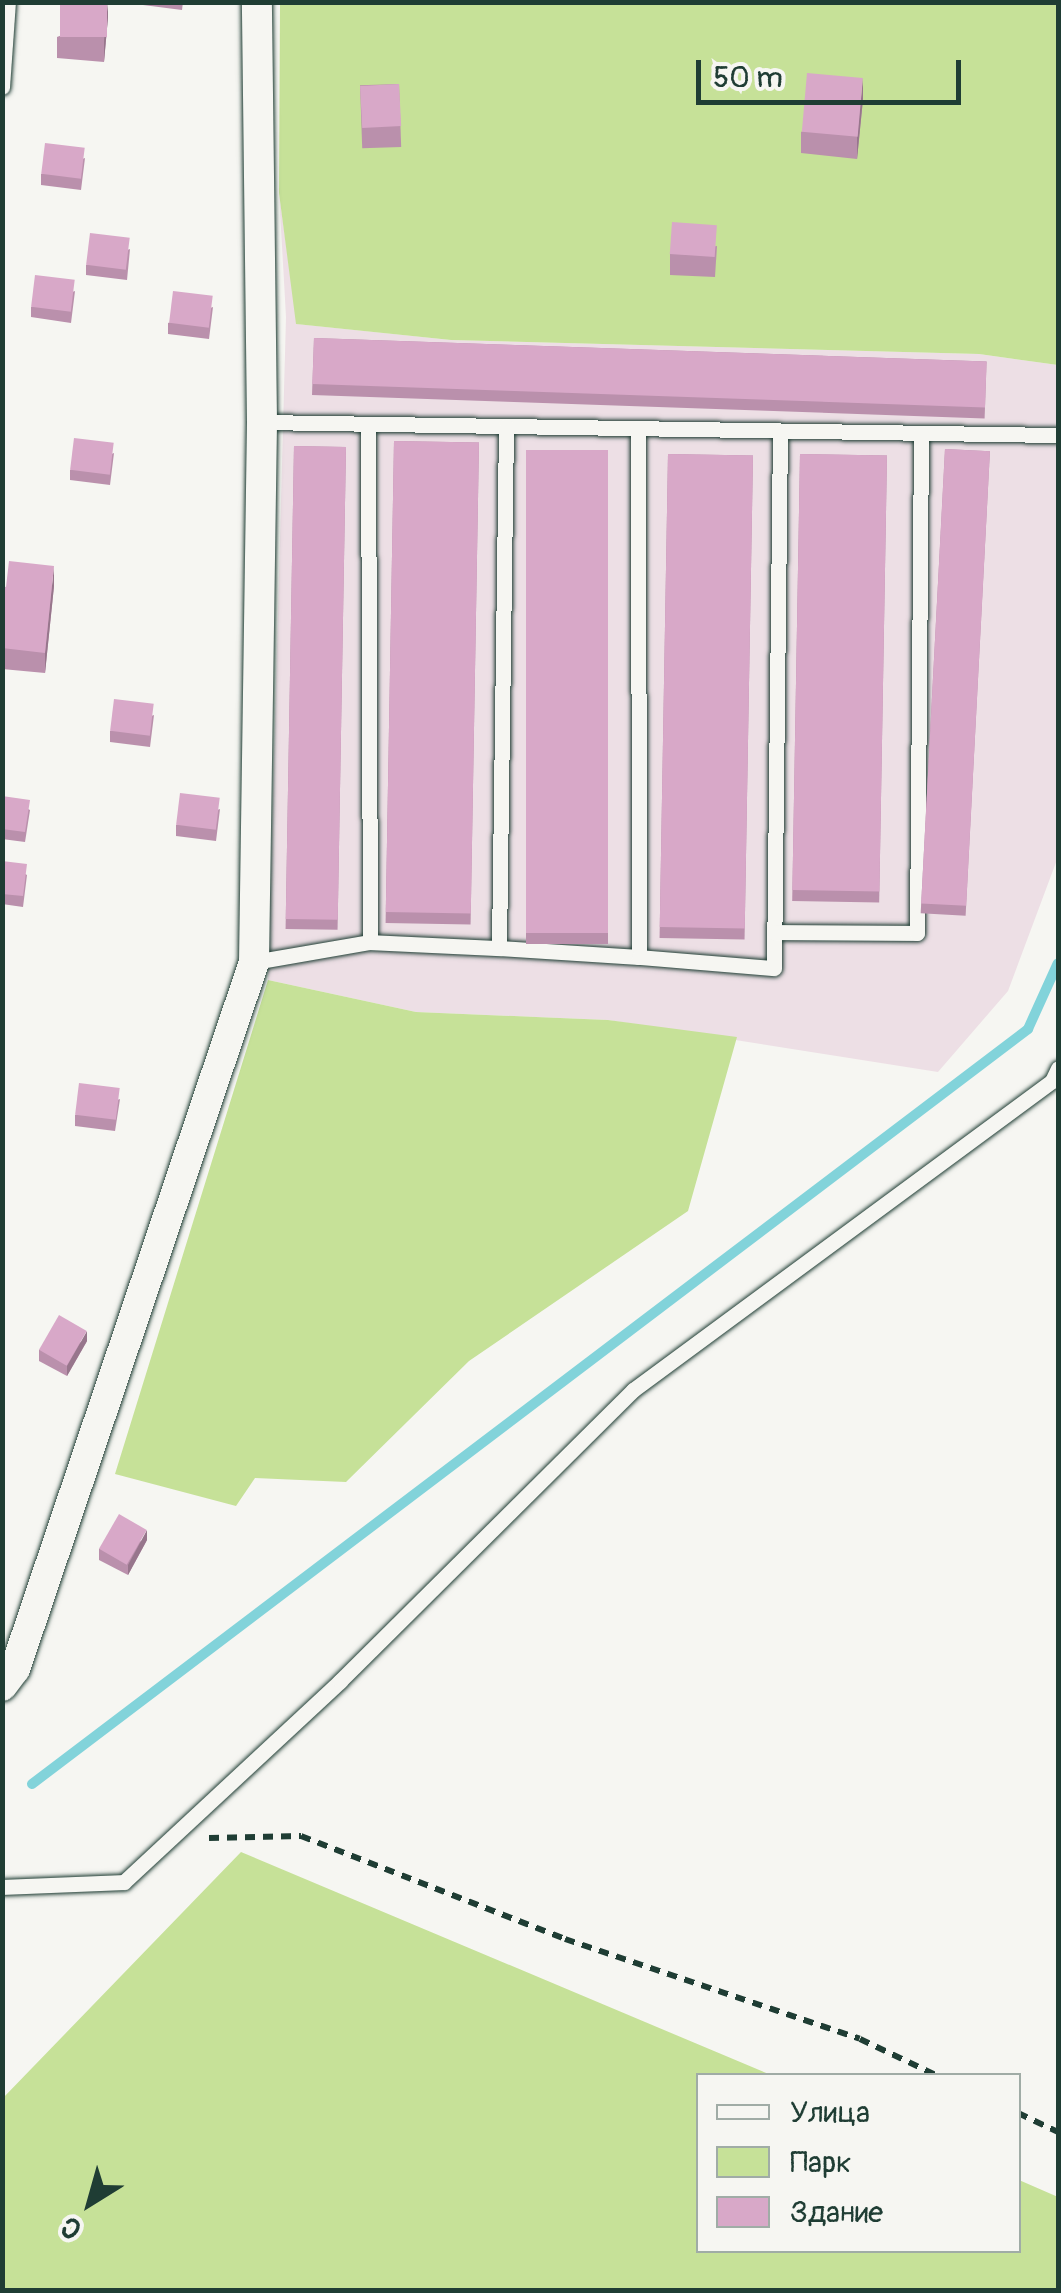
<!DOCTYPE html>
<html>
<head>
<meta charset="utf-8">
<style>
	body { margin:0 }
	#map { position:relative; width:1061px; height:2293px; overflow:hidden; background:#f6f6f2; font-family:Pangolin,sans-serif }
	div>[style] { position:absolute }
	.built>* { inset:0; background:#eddfe5 }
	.green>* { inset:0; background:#c6e198 }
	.stream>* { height:10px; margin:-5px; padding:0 5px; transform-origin:5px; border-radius:5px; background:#82d3da }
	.path>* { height:6px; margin-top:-3px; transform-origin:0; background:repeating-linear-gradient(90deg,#1f3d34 0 10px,transparent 0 18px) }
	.roads { filter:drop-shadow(0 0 2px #1f3d34) drop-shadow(0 0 2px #1f3d34) }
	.service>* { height:15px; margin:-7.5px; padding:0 7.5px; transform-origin:7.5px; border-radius:7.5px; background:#f6f6f2 }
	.minor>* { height:30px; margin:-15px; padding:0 15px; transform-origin:15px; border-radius:15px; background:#f6f6f2 }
	.wall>* { inset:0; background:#ba90ac; transform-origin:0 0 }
	.shaded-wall>* { inset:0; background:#97768c }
	.building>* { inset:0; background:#d8a8c8; transform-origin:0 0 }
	span { translate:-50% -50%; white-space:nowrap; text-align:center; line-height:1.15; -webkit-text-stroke:8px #f6f6f2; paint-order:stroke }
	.frame { position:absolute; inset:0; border:5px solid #1f3d34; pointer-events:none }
	.legend { position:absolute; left:696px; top:2073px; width:325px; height:180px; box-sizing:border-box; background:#f6f6f2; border:2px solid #a0aca6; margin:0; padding:12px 18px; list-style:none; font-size:30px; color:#1f3d34 }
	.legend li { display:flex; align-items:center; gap:20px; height:50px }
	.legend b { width:50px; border:2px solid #a0aca6 }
	.north { position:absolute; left:40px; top:2153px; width:100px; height:100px; -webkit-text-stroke:8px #f6f6f2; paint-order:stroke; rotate:217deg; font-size:28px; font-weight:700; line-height:40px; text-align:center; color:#1f3d34 }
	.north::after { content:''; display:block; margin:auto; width:35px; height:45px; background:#1f3d34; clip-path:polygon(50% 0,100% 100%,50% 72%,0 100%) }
	.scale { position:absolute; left:696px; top:60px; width:265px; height:45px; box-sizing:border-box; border:5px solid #1f3d34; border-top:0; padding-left:12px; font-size:30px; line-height:35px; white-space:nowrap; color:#1f3d34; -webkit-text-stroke:8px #f6f6f2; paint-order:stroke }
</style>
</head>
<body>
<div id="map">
	<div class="built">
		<div style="clip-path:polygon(279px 193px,297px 324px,451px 340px,979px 354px,1058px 365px,1058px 857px,1008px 991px,938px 1072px,608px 1020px,416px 1012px,268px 980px,286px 317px)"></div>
	</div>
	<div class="green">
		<div style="clip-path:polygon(280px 3px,1058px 3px,1058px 365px,979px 354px,451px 340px,296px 324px,279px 193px)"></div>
		<div style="clip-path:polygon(268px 980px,416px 1012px,608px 1020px,737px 1037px,688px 1211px,469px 1361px,346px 1482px,255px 1478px,236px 1506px,115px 1474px)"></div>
		<div style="clip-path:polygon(241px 1852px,771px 2075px,698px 2076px,698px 2250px,1018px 2250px,1019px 2180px,1058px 2197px,1058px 2290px,3px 2290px,3px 2098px)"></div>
	</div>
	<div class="stream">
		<div style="left:32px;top:1784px;width:1250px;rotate:-37.16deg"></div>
		<div style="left:1028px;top:1029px;width:72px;rotate:-65.6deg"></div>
	</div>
	<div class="path">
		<div style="left:209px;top:1838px;width:92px;rotate:-1.2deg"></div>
		<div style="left:301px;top:1836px;width:283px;rotate:21.3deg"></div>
		<div style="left:565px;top:1939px;width:311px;rotate:18.7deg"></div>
		<div style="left:860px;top:2039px;width:86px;rotate:25.4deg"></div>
		<div style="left:1018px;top:2113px;width:44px;rotate:25.4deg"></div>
	</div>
	<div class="roads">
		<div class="service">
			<div style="left:2px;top:87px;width:85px;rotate:-86deg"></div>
			<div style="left:262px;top:422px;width:796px;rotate:0.94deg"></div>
			<div style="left:368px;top:424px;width:518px;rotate:89.78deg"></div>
			<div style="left:370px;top:942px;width:129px;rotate:2.7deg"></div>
			<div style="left:506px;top:426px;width:522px;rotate:90.77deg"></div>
			<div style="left:499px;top:948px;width:140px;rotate:3.7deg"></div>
			<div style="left:638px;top:428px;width:529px;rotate:89.89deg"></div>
			<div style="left:639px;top:957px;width:135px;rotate:4.7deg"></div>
			<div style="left:774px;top:968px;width:537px;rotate:-89.36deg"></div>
			<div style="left:774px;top:932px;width:143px;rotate:0.4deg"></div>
			<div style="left:917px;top:933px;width:500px;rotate:-89.54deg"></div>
			<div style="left:254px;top:962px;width:118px;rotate:-9.8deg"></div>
			<div style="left:2px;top:1887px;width:122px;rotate:-2.3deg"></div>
			<div style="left:124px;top:1882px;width:295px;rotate:-42.9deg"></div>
			<div style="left:340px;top:1681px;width:413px;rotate:-44.8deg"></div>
			<div style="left:633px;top:1390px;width:521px;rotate:-36.41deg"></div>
			<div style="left:1052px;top:1081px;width:14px;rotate:-65deg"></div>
		</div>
		<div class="minor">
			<div style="left:2px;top:1686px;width:21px;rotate:-53deg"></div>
			<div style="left:15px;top:1669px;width:746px;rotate:-71.32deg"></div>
			<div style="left:254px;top:962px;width:540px;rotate:-89.15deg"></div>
			<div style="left:262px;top:422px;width:420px;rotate:-90.7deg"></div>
		</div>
	</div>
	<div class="wall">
		<div style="clip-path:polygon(143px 2px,183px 2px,182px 10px,143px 5px)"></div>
		<div style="clip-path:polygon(108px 17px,104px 62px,57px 58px,57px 37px)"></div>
		<div style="left:399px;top:84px;width:63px;height:39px;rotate:88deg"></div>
		<div style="clip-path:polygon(863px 99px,857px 159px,801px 153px,801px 132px)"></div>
		<div style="clip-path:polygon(85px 158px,81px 190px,41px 185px,41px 174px)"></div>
		<div style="clip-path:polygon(717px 246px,715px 277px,670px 275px,670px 254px)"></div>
		<div style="clip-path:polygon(130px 249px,127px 280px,86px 275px,86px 265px)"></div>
		<div style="clip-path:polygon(75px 291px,71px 323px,31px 317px,31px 307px)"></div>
		<div style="clip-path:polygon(213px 307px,209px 339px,168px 334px,168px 323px)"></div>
		<div style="left:314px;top:338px;width:673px;height:57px;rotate:2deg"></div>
		<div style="left:394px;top:441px;width:85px;height:482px;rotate:1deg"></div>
		<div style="left:294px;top:446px;width:52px;height:483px;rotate:1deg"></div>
		<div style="left:945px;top:449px;width:45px;height:465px;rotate:3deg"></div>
		<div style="left:526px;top:450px;width:82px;height:494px"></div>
		<div style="clip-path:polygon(114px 453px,110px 485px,70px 480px,70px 470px)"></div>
		<div style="left:668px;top:454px;width:85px;height:484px;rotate:1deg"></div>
		<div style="left:800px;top:454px;width:87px;height:447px;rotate:1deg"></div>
		<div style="clip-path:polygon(54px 586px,45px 673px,2px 669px,2px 587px)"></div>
		<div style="clip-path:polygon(154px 715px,150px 747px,110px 742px,110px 731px)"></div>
		<div style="clip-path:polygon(2px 796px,30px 810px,25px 842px,2px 839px)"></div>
		<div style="clip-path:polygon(220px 809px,216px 841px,176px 836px,176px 825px)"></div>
		<div style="clip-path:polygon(2px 861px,27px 875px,23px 907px,2px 904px)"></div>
		<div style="clip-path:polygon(120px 1099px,115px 1131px,75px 1126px,75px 1115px)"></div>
		<div style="clip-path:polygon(87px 1341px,67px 1376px,39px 1361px,39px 1350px)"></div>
		<div style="clip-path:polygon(147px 1540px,128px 1575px,99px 1560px,99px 1549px)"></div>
	</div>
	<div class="shaded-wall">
		<div style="clip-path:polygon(108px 2px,108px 17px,104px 62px,104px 41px)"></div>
		<div style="clip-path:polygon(863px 78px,863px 99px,857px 159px,857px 138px)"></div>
		<div style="clip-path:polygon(54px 566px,54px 586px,45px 673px,45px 653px)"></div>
		<div style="clip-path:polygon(87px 1331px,87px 1341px,67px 1376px,67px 1366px)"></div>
		<div style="clip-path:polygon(147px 1530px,147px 1540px,128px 1575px,128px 1565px)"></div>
	</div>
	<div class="building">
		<div style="left:60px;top:2px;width:47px;height:35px"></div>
		<div style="left:807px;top:73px;width:56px;height:59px;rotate:5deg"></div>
		<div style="left:399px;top:84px;width:42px;height:39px;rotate:87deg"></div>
		<div style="left:45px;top:143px;width:40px;height:31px;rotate:7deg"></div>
		<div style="left:672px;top:222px;width:45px;height:32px;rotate:4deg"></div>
		<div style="left:90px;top:233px;width:40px;height:32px;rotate:7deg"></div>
		<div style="left:35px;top:275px;width:40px;height:32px;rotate:7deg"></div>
		<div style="left:173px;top:291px;width:40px;height:32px;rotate:7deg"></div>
		<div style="left:314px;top:338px;width:673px;height:46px;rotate:2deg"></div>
		<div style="left:74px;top:438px;width:40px;height:32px;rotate:7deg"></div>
		<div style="left:394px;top:441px;width:85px;height:471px;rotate:1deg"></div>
		<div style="left:294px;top:446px;width:52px;height:473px;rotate:1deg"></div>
		<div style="left:945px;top:449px;width:45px;height:455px;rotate:3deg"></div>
		<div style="left:526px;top:450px;width:82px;height:483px"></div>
		<div style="left:668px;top:454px;width:85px;height:473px;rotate:1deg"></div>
		<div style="left:800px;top:454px;width:87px;height:436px;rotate:1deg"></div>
		<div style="clip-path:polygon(9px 561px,54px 566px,45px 653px,2px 648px,2px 587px,6px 587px)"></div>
		<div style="left:114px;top:699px;width:40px;height:32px;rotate:7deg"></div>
		<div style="left:180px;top:793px;width:40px;height:32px;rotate:7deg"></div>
		<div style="clip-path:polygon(2px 796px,30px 800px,25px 832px,2px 829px)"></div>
		<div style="clip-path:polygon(2px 861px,27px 864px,23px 896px,2px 894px)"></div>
		<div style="left:79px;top:1083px;width:41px;height:32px;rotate:7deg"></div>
		<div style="left:59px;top:1315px;width:32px;height:40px;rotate:30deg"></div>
		<div style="left:119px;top:1514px;width:32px;height:40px;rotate:30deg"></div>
	</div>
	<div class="frame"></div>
	<ul class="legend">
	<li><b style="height:12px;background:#f6f6f2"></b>Улица</li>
	<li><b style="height:28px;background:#c6e198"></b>Парк</li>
	<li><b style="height:28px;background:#d8a8c8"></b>Здание</li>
	</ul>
	<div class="north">С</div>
	<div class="scale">50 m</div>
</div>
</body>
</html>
